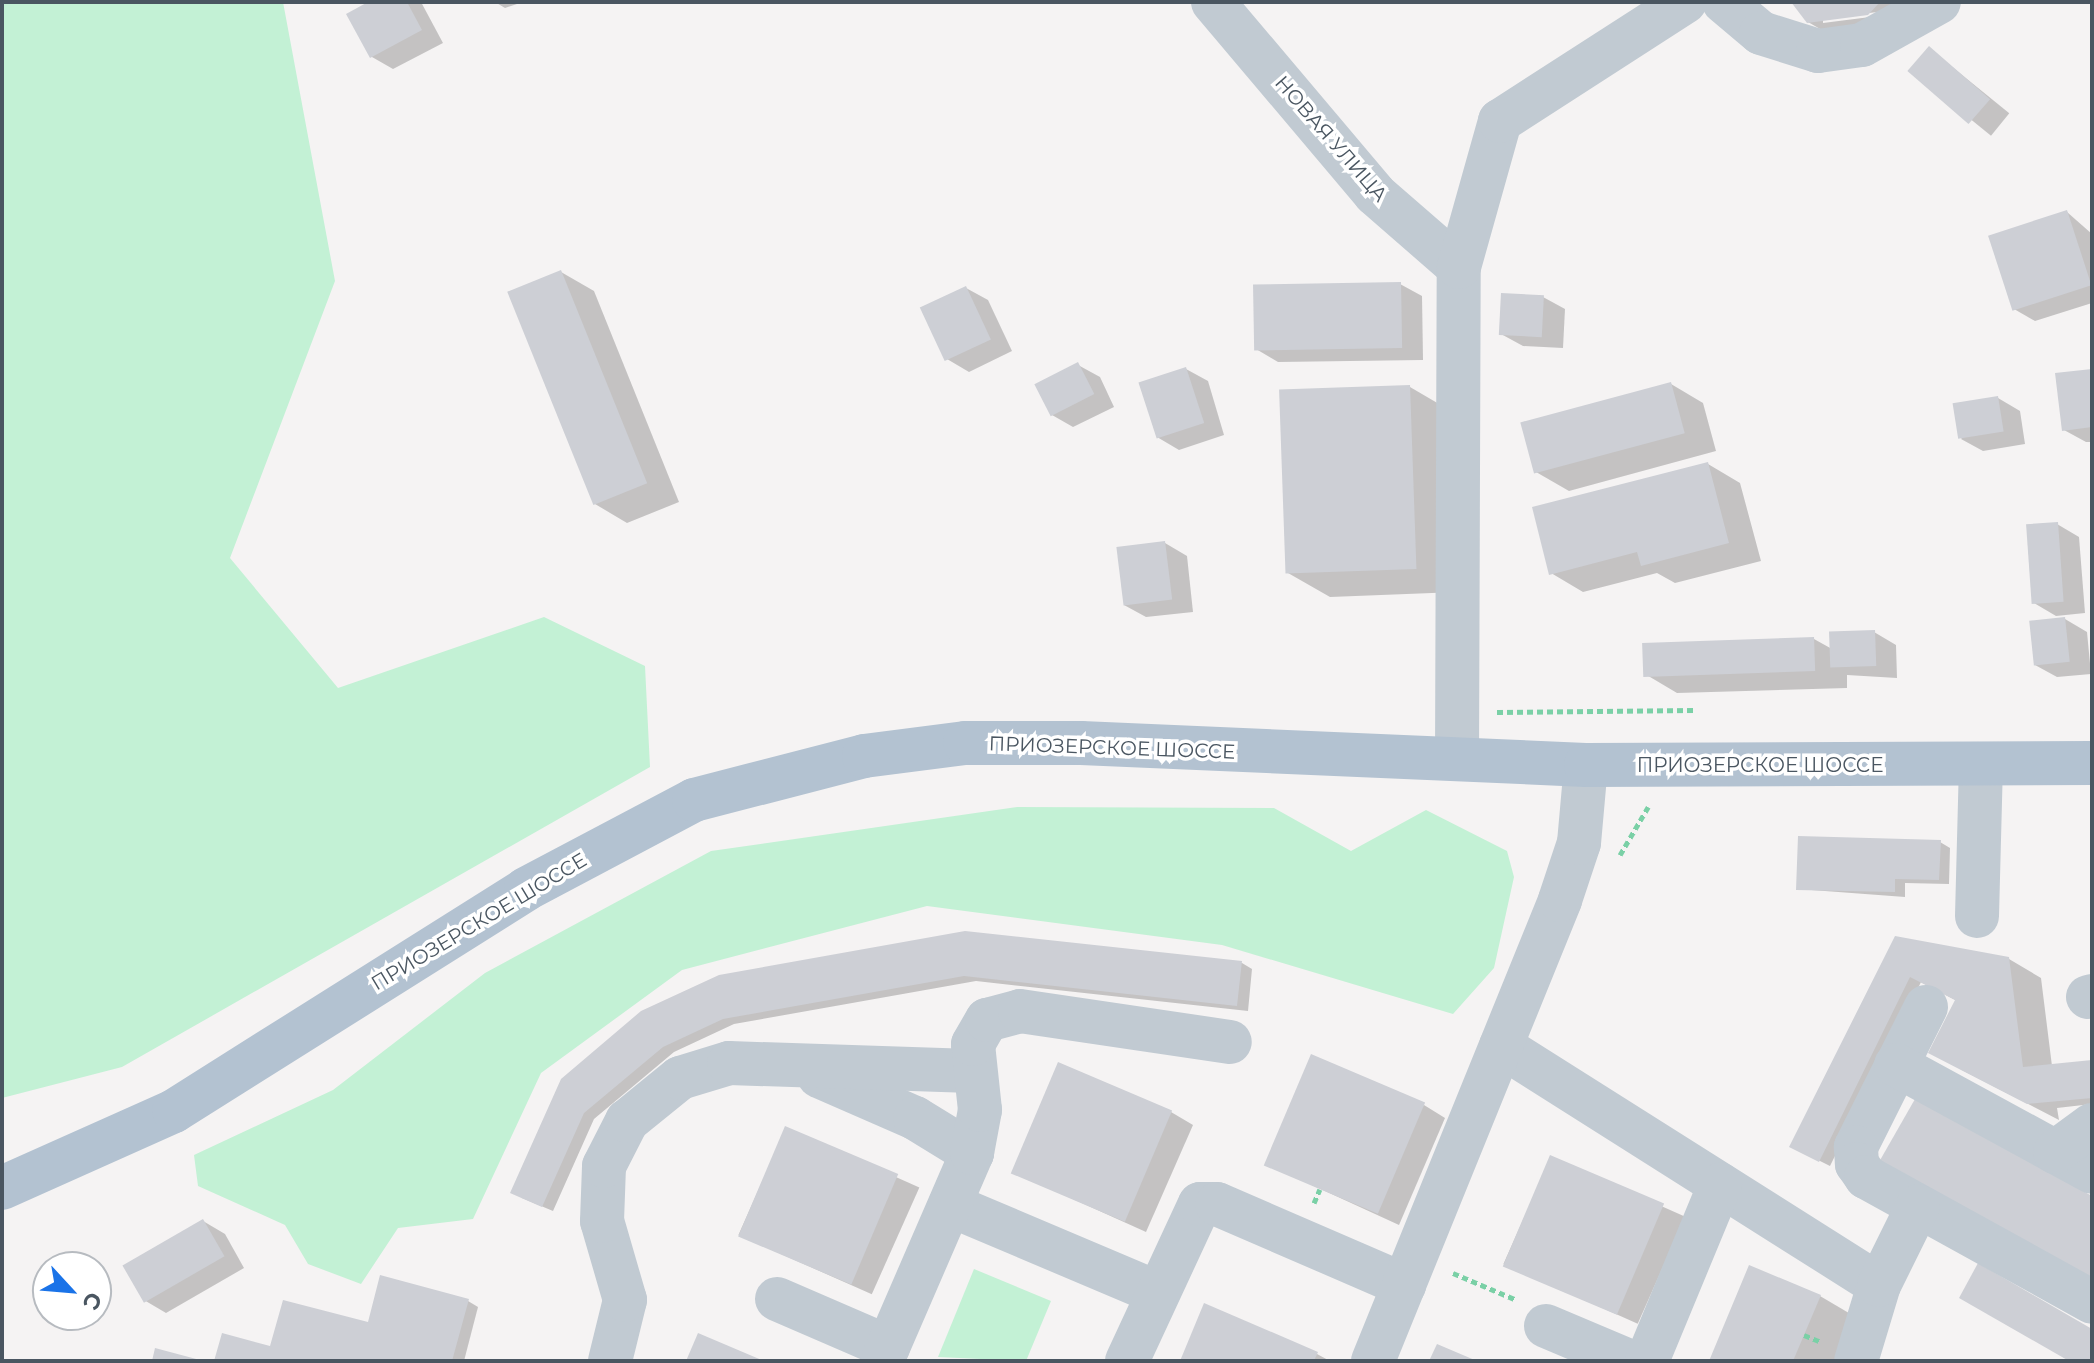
<!DOCTYPE html>
<html>
<head>
<meta charset="utf-8">
<style>
	body { margin:0 }
	#map { position:relative; width:2094px; height:1363px; overflow:hidden; background:#f5f3f3; font-family:Montserrat,sans-serif }
	div>[style] { position:absolute }
	.green>* { inset:0; background:#c3f1d5 }
	.shadow>* { inset:0; background:#0003; transform-origin:0 0 }
	.building>* { inset:0; background:#cdcfd5; transform-origin:0 0 }
	.path>* { height:5px; margin-top:-2.5px; transform-origin:0; background:repeating-linear-gradient(90deg,#7ad0a6 0 6px,transparent 0 10px) }
	.minor>* { height:44px; margin:-22px; padding:0 22px; transform-origin:22px; border-radius:22px; background:#c1cad2 }
	.major>* { height:44px; margin:-22px; padding:0 22px; transform-origin:22px; border-radius:22px; background:#b3c2d1 }
	span { translate:-50% -50%; white-space:nowrap; text-align:center; line-height:1.15; -webkit-text-stroke:7px #fff; paint-order:stroke }
	.street-label { font-size:20px; color:#4a5661 }
	.frame { position:absolute; inset:0; border:4px solid #4a5661; pointer-events:none }
	.north { position:absolute; left:32px; top:1251px; width:80px; height:80px; box-sizing:border-box; background:#fff; border:2px solid #b7bbc0; border-radius:50%; rotate:116deg; font-size:22px; font-weight:700; line-height:32px; text-align:center; color:#4a5661 }
	.north::after { content:''; display:block; margin:auto; width:28px; height:36px; background:#1a73e8; clip-path:polygon(50% 0,100% 100%,50% 72%,0 100%) }
</style>
</head>
<body>
<div id="map">
	<div class="green">
		<div style="clip-path:polygon(2px 2px,283px 2px,335px 281px,230px 558px,338px 688px,544px 617px,645px 666px,650px 767px,122px 1067px,2px 1098px)"></div>
		<div style="clip-path:polygon(1017px 807px,1274px 808px,1351px 851px,1426px 810px,1507px 851px,1514px 877px,1494px 968px,1453px 1014px,1222px 945px,927px 906px,682px 970px,541px 1073px,473px 1219px,398px 1228px,361px 1284px,308px 1264px,285px 1225px,198px 1186px,194px 1155px,333px 1090px,485px 973px,711px 851px)"></div>
		<div style="clip-path:polygon(974px 1269px,1051px 1301px,1026px 1361px,938px 1357px)"></div>
	</div>
	<div class="shadow">
		<div style="clip-path:polygon(372px 2px,421px 2px,443px 43px,393px 69px,372px 57px)"></div>
		<div style="clip-path:polygon(495px 2px,523px 2px,505px 8px)"></div>
		<div style="clip-path:polygon(evenodd,1794px 2px,1951px 2px,1841px 41px,1808px 22px,1794px 2px,1877px 12px,1878px 16px,1823px 23px,1823px 19px,1877px 12px)"></div>
		<div style="left:1930px;top:49px;width:102px;height:29px;rotate:39deg"></div>
		<div style="clip-path:polygon(2067px 212px,2092px 234px,2092px 303px,2035px 321px,2014px 309px)"></div>
		<div style="clip-path:polygon(561px 272px,594px 291px,679px 502px,627px 523px,595px 504px)"></div>
		<div style="clip-path:polygon(1400px 284px,1422px 296px,1423px 360px,1278px 362px,1256px 349px)"></div>
		<div style="clip-path:polygon(966px 288px,988px 300px,1012px 351px,969px 372px,947px 359px)"></div>
		<div style="clip-path:polygon(1543px 297px,1565px 309px,1563px 348px,1523px 346px,1501px 334px)"></div>
		<div style="clip-path:polygon(1078px 365px,1100px 377px,1114px 407px,1073px 427px,1052px 415px)"></div>
		<div style="clip-path:polygon(1186px 369px,1208px 381px,1224px 435px,1179px 450px,1157px 437px)"></div>
		<div style="clip-path:polygon(2092px 371px,2092px 442px,2086px 442px,2064px 430px)"></div>
		<div style="clip-path:polygon(1671px 384px,1703px 403px,1716px 451px,1569px 491px,1536px 472px)"></div>
		<div style="clip-path:polygon(1410px 387px,1451px 411px,1458px 592px,1330px 597px,1288px 573px)"></div>
		<div style="clip-path:polygon(1998px 398px,2020px 411px,2025px 444px,1983px 451px,1961px 439px)"></div>
		<div style="clip-path:polygon(1708px 464px,1740px 483px,1761px 561px,1675px 583px,1657px 573px,1583px 592px,1551px 573px)"></div>
		<div style="clip-path:polygon(2057px 524px,2079px 537px,2085px 613px,2056px 616px,2034px 603px)"></div>
		<div style="clip-path:polygon(1165px 543px,1187px 556px,1193px 612px,1146px 617px,1124px 605px)"></div>
		<div style="clip-path:polygon(2065px 619px,2087px 632px,2091px 674px,2057px 677px,2035px 665px)"></div>
		<div style="clip-path:polygon(1874px 632px,1896px 645px,1897px 678px,1847px 675px,1847px 688px,1677px 693px,1645px 674px,1814px 639px,1832px 649px)"></div>
		<div style="clip-path:polygon(1940px 842px,1950px 848px,1949px 884px,1905px 883px,1905px 897px,1798px 889px)"></div>
		<div style="clip-path:polygon(965px 933px,1242px 963px,1252px 969px,1248px 1011px,976px 981px,734px 1024px,674px 1052px,594px 1119px,553px 1211px,522px 1198px,642px 1013px)"></div>
		<div style="clip-path:polygon(2009px 959px,2041px 978px,2052px 1066px,2092px 1062px,2092px 1104px,2057px 1108px,2059px 1120px,1962px 1070px,1957px 1001px,1921px 982px,1830px 1166px,1802px 1152px,1883px 962px)"></div>
		<div style="clip-path:polygon(1424px 1105px,1445px 1118px,1399px 1225px,1266px 1164px)"></div>
		<div style="clip-path:polygon(1171px 1112px,1193px 1125px,1146px 1232px,1013px 1172px)"></div>
		<div style="left:786px;top:1128px;width:146px;height:117px;rotate:24deg"></div>
		<div style="left:1551px;top:1157px;width:147px;height:117px;rotate:24deg"></div>
		<div style="clip-path:polygon(203px 1221px,225px 1234px,244px 1268px,166px 1313px,144px 1300px)"></div>
		<div style="clip-path:polygon(1820px 1296px,1876px 1329px,1863px 1361px,1712px 1361px)"></div>
		<div style="clip-path:polygon(468px 1301px,478px 1307px,464px 1361px,216px 1361px)"></div>
		<div style="clip-path:polygon(1317px 1354px,1330px 1361px,1182px 1361px)"></div>
	</div>
	<div class="building">
		<div style="clip-path:polygon(368px 2px,407px 2px,422px 30px,370px 58px,346px 14px)"></div>
		<div style="clip-path:polygon(1791px 2px,1880px 2px,1868px 15px,1807px 23px)"></div>
		<div style="left:1929px;top:46px;width:81px;height:33px;rotate:41deg"></div>
		<div style="left:2067px;top:210px;width:79px;height:83px;rotate:72deg"></div>
		<div style="left:561px;top:270px;width:230px;height:58px;rotate:68deg"></div>
		<div style="left:1401px;top:282px;width:66px;height:148px;rotate:89deg"></div>
		<div style="left:966px;top:286px;width:59px;height:51px;rotate:65deg"></div>
		<div style="left:1501px;top:293px;width:43px;height:42px;rotate:3deg"></div>
		<div style="left:1078px;top:362px;width:36px;height:49px;rotate:63deg"></div>
		<div style="left:1186px;top:367px;width:59px;height:50px;rotate:72deg"></div>
		<div style="clip-path:polygon(2092px 369px,2092px 427px,2062px 431px,2055px 373px)"></div>
		<div style="left:1671px;top:382px;width:53px;height:156px;rotate:75deg"></div>
		<div style="left:1410px;top:385px;width:184px;height:131px;rotate:88deg"></div>
		<div style="left:1998px;top:396px;width:36px;height:46px;rotate:81deg"></div>
		<div style="clip-path:polygon(1708px 462px,1729px 543px,1641px 566px,1637px 552px,1549px 575px,1532px 507px)"></div>
		<div style="left:2058px;top:522px;width:80px;height:32px;rotate:86deg"></div>
		<div style="left:1165px;top:541px;width:59px;height:49px;rotate:83deg"></div>
		<div style="left:2065px;top:617px;width:45px;height:36px;rotate:84deg"></div>
		<div style="left:1875px;top:630px;width:36px;height:46px;rotate:88deg"></div>
		<div style="left:1814px;top:637px;width:34px;height:172px;rotate:88deg"></div>
		<div style="clip-path:polygon(1798px 836px,1941px 840px,1939px 880px,1895px 879px,1895px 892px,1796px 890px)"></div>
		<div style="clip-path:polygon(965px 931px,1242px 961px,1237px 1006px,964px 976px,723px 1019px,663px 1047px,584px 1113px,542px 1207px,510px 1193px,561px 1079px,641px 1011px,719px 975px)"></div>
		<div style="clip-path:polygon(1895px 936px,2009px 957px,2023px 1067px,2092px 1060px,2092px 1098px,2027px 1104px,1928px 1053px,1955px 1000px,1910px 977px,1819px 1162px,1789px 1147px)"></div>
		<div style="left:1311px;top:1054px;width:124px;height:121px;rotate:23deg"></div>
		<div style="left:1058px;top:1062px;width:124px;height:121px;rotate:23deg"></div>
		<div style="clip-path:polygon(1915px 1099px,2092px 1196px,2092px 1279px,1879px 1162px)"></div>
		<div style="left:785px;top:1126px;width:123px;height:120px;rotate:23deg"></div>
		<div style="left:1550px;top:1155px;width:124px;height:121px;rotate:23deg"></div>
		<div style="left:203px;top:1219px;width:43px;height:93px;rotate:60deg"></div>
		<div style="clip-path:polygon(1978px 1263px,2092px 1329px,2092px 1361px,2069px 1361px,1959px 1298px)"></div>
		<div style="clip-path:polygon(1749px 1265px,1821px 1295px,1793px 1361px,1709px 1361px)"></div>
		<div style="clip-path:polygon(380px 1275px,469px 1299px,452px 1361px,214px 1361px,222px 1333px,270px 1346px,283px 1300px,368px 1322px)"></div>
		<div style="clip-path:polygon(1204px 1303px,1318px 1352px,1314px 1361px,1180px 1361px)"></div>
		<div style="clip-path:polygon(698px 1333px,764px 1361px,686px 1361px)"></div>
		<div style="clip-path:polygon(1437px 1344px,1477px 1361px,1429px 1361px)"></div>
		<div style="clip-path:polygon(155px 1348px,200px 1360px,199px 1361px,152px 1361px)"></div>
	</div>
	<div class="path">
		<div style="left:1497px;top:712px;width:197px;rotate:-0.6deg"></div>
		<div style="left:1620px;top:855px;width:56px;rotate:-59.7deg"></div>
		<div style="left:1314px;top:1203px;width:15px;rotate:-67deg"></div>
		<div style="left:1453px;top:1273px;width:69px;rotate:22.9deg"></div>
		<div style="left:1804px;top:1335px;width:18px;rotate:22deg"></div>
	</div>
	<div class="minor">
		<div style="left:1213px;top:2px;width:251px;rotate:49.8deg"></div>
		<div style="left:1375px;top:194px;width:111px;rotate:41deg"></div>
		<div style="left:1724px;top:2px;width:48px;rotate:40deg"></div>
		<div style="left:1761px;top:33px;width:60px;rotate:17.5deg"></div>
		<div style="left:1818px;top:51px;width:44px;rotate:-7.8deg"></div>
		<div style="left:1862px;top:45px;width:88px;rotate:-29.2deg"></div>
		<div style="left:1457px;top:759px;width:492px;rotate:-89.8deg"></div>
		<div style="left:1459px;top:267px;width:152px;rotate:-74.3deg"></div>
		<div style="left:1500px;top:121px;width:220px;rotate:-32.8deg"></div>
		<div style="left:1977px;top:916px;width:152px;rotate:-88.5deg"></div>
		<div style="left:2088px;top:997px;width:4px;rotate:-14deg"></div>
		<div style="left:1926px;top:1007px;width:157px;rotate:116.6deg"></div>
		<div style="left:1856px;top:1147px;width:17px;rotate:87deg"></div>
		<div style="left:1857px;top:1164px;width:16px;rotate:55deg"></div>
		<div style="left:1866px;top:1177px;width:258px;rotate:28.9deg"></div>
		<div style="left:1501px;top:1046px;width:447px;rotate:32.3deg"></div>
		<div style="left:1879px;top:1285px;width:79px;rotate:106.8deg"></div>
		<div style="left:1896px;top:1065px;width:223px;rotate:28.6deg"></div>
		<div style="left:819px;top:1076px;width:105px;rotate:23.6deg"></div>
		<div style="left:915px;top:1118px;width:67px;rotate:31.6deg"></div>
		<div style="left:2055px;top:1152px;width:46px;rotate:-36.1deg"></div>
		<div style="left:950px;top:1205px;width:224px;rotate:22.9deg"></div>
		<div style="left:1879px;top:1285px;width:88px;rotate:-63.7deg"></div>
		<div style="left:777px;top:1299px;width:121px;rotate:23.4deg"></div>
		<div style="left:1546px;top:1326px;width:90px;rotate:22.9deg"></div>
		<div style="left:610px;top:1361px;width:63px;rotate:-76.2deg"></div>
		<div style="left:625px;top:1300px;width:82px;rotate:-106.2deg"></div>
		<div style="left:602px;top:1221px;width:55px;rotate:-87.9deg"></div>
		<div style="left:604px;top:1166px;width:51px;rotate:-62.9deg"></div>
		<div style="left:627px;top:1121px;width:68px;rotate:-39.1deg"></div>
		<div style="left:680px;top:1078px;width:51px;rotate:-17deg"></div>
		<div style="left:729px;top:1063px;width:243px;rotate:1.9deg"></div>
		<div style="left:882px;top:1361px;width:227px;rotate:-66.6deg"></div>
		<div style="left:972px;top:1153px;width:44px;rotate:-79.5deg"></div>
		<div style="left:980px;top:1110px;width:66px;rotate:-96.1deg"></div>
		<div style="left:973px;top:1044px;width:28px;rotate:-60deg"></div>
		<div style="left:987px;top:1020px;width:34px;rotate:-15deg"></div>
		<div style="left:1020px;top:1011px;width:212px;rotate:8.4deg"></div>
		<div style="left:1127px;top:1361px;width:173px;rotate:-65.1deg"></div>
		<div style="left:1200px;top:1204px;width:17px"></div>
		<div style="left:1217px;top:1204px;width:204px;rotate:23.4deg"></div>
		<div style="left:1373px;top:1361px;width:497px;rotate:-67.9deg"></div>
		<div style="left:1560px;top:900px;width:60px;rotate:-71.6deg"></div>
		<div style="left:1579px;top:843px;width:78px;rotate:-84.9deg"></div>
		<div style="left:1647px;top:1361px;width:191px;rotate:-67.5deg"></div>
	</div>
	<div class="major">
		<div style="left:2px;top:1188px;width:188px;rotate:-24.1deg"></div>
		<div style="left:174px;top:1111px;width:416px;rotate:-32.2deg"></div>
		<div style="left:526px;top:889px;width:190px;rotate:-27.9deg"></div>
		<div style="left:694px;top:800px;width:176px;rotate:-14.5deg"></div>
		<div style="left:864px;top:756px;width:102px;rotate:-7.3deg"></div>
		<div style="left:965px;top:743px;width:116px"></div>
		<div style="left:1081px;top:743px;width:505px;rotate:2.49deg"></div>
		<div style="left:1586px;top:765px;width:506px;rotate:-0.23deg"></div>
	</div>
	<div class="street-label">
		<span style="left:1331px;top:139px;rotate:49deg">НОВАЯ УЛИЦА</span>
		<span style="left:1112px;top:748px;rotate:2deg">ПРИОЗЕРСКОЕ ШОССЕ</span>
		<span style="left:1760px;top:765px">ПРИОЗЕРСКОЕ ШОССЕ</span>
		<span style="left:479px;top:922px;rotate:-31deg">ПРИОЗЕРСКОЕ ШОССЕ</span>
	</div>
	<div class="frame"></div>
	<div class="north">С</div>
</div>
</body>
</html>
